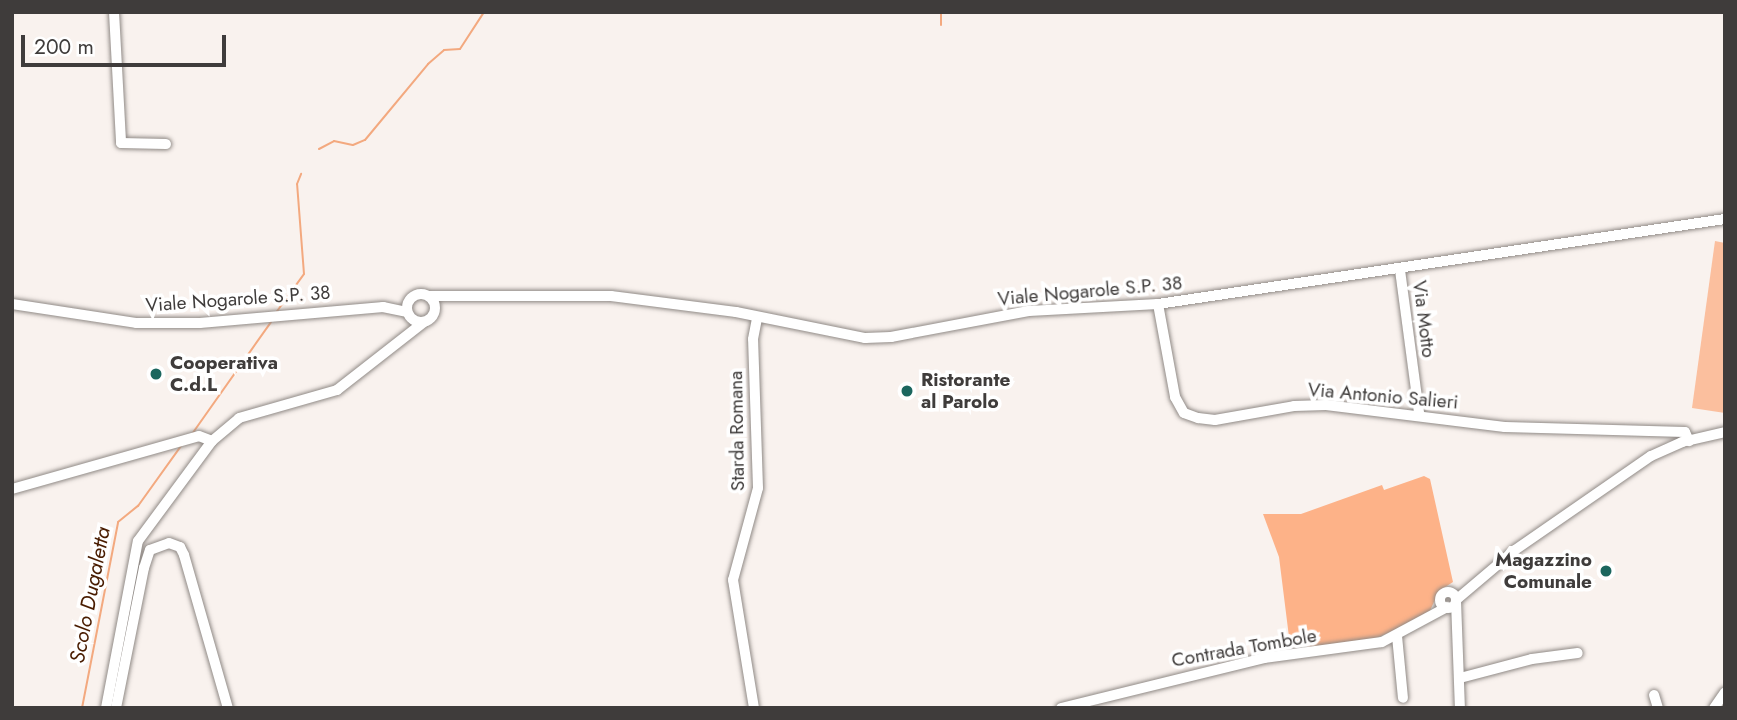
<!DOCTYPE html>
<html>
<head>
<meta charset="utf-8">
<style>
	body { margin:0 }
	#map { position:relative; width:1737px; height:720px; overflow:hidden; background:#f9f2ee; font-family:Jost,sans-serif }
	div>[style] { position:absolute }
	.green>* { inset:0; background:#fbbf9e }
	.forest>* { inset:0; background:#fdb288 }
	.stream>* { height:2px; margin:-1px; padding:0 1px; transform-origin:1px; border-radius:1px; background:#f3a97f }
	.roads { filter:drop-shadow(0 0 2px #908a86) drop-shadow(0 0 2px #908a86) }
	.minor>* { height:10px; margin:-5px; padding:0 5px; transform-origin:5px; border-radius:5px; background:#fff }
	.minor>.ring { margin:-5px; padding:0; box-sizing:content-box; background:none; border:10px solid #fff; border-radius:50% }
	.dots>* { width:19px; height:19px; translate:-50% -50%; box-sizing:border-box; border:4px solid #fff; border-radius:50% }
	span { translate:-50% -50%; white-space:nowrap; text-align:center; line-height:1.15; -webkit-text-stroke:7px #fff; paint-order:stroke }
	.street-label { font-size:19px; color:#3f3c3b }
	.poi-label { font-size:19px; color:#3f3c3b; font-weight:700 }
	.left { translate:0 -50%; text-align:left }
	.right { translate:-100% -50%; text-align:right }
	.water-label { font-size:21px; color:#491c00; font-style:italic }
	.frame { position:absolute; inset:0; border:14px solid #3f3c3b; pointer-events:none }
	.scale { position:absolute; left:21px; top:35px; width:205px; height:32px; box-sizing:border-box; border:4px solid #3f3c3b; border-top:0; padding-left:9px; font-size:21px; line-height:24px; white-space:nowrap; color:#3f3c3b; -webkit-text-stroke:5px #fff; paint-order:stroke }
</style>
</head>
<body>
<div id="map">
	<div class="green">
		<div style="clip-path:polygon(1715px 241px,1725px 243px,1725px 413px,1692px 408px)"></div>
	</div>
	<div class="forest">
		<div style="clip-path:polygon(1424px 476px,1430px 479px,1453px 582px,1439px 591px,1428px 615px,1370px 641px,1308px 650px,1306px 643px,1290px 645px,1279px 557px,1263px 514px,1301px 514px,1382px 485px,1384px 490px)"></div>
	</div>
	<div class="stream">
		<div style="left:941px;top:12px;width:13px;rotate:90deg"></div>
		<div style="left:319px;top:149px;width:17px;rotate:-28deg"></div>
		<div style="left:334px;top:141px;width:19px;rotate:12deg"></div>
		<div style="left:353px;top:145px;width:13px;rotate:-23deg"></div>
		<div style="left:365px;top:140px;width:99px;rotate:-50.3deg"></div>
		<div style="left:428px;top:64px;width:21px;rotate:-41deg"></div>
		<div style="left:444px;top:50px;width:16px;rotate:-4deg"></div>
		<div style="left:460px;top:49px;width:44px;rotate:-57deg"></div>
		<div style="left:275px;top:314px;width:49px;rotate:-54.1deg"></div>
		<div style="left:304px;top:274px;width:90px;rotate:-94.4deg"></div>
		<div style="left:297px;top:184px;width:11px;rotate:-68deg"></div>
		<div style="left:192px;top:434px;width:137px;rotate:-54.8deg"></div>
		<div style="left:82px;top:708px;width:189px;rotate:-79deg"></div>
		<div style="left:118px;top:522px;width:26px;rotate:-39deg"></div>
		<div style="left:138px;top:506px;width:74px;rotate:-54.4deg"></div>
	</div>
	<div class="roads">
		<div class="minor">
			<div style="left:114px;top:12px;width:131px;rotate:86.9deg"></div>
			<div style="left:121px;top:143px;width:45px;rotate:1.3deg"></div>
			<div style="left:1400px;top:270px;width:144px;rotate:82.4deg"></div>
			<div class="ring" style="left:407px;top:294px;width:18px;height:18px"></div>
			<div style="left:429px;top:296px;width:182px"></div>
			<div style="left:611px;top:296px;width:126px;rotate:7.3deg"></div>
			<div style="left:736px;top:312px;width:132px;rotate:11.4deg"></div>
			<div style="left:865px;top:338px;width:26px;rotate:-2deg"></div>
			<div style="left:891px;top:337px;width:140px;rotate:-10.7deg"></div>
			<div style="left:1029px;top:311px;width:129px;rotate:-3.1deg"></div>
			<div style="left:1158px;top:304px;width:573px;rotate:-8.53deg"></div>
			<div style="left:12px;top:304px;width:125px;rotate:8.7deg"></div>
			<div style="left:136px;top:323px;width:64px"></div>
			<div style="left:200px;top:323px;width:184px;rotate:-5deg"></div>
			<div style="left:383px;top:307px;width:25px;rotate:12deg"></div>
			<div style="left:1158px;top:304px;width:95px;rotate:79.6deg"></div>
			<div style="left:1175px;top:397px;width:18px;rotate:61deg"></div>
			<div style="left:1184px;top:413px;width:15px;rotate:20deg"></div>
			<div style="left:1198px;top:418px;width:17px;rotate:7deg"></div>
			<div style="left:1215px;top:420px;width:80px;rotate:-10deg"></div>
			<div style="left:1294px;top:406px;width:32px;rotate:-2deg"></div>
			<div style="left:1326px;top:405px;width:180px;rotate:7deg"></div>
			<div style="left:1505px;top:427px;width:180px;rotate:1.6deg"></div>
			<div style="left:1685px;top:432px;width:10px;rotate:66deg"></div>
			<div style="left:12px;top:489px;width:194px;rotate:-15.8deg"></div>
			<div style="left:199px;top:436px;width:14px;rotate:21deg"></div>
			<div class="ring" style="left:1440px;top:592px;width:6px;height:6px"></div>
			<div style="left:1456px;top:600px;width:77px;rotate:-40.3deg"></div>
			<div style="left:1515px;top:550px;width:165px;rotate:-34.7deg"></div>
			<div style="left:1651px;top:456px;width:34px;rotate:-24deg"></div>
			<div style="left:1682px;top:442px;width:44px;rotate:-13.1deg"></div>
			<div style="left:1456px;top:601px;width:107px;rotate:87.9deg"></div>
			<div style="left:1397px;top:636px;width:62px;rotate:84.5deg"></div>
			<div style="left:1460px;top:678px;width:74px;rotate:-14.8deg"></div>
			<div style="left:1532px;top:659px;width:46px;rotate:-7.4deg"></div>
			<div style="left:1654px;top:695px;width:14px;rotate:73deg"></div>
			<div style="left:106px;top:708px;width:170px;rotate:-79.2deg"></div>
			<div style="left:138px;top:541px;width:124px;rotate:-53.5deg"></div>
			<div style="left:212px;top:441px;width:35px;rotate:-40deg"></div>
			<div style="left:239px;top:418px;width:102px;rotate:-15.9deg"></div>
			<div style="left:337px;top:390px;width:110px;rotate:-38deg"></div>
			<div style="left:116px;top:708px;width:143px;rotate:-78.7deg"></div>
			<div style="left:144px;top:568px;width:19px;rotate:-72deg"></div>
			<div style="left:150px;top:550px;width:20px;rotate:-20deg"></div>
			<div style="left:169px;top:543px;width:12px;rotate:20deg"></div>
			<div style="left:180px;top:547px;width:9px;rotate:63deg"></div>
			<div style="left:184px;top:555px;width:159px;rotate:74deg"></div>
			<div style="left:754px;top:708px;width:130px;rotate:-99.3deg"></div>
			<div style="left:733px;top:580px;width:95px;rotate:-74.8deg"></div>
			<div style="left:758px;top:488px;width:149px;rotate:-91.9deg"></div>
			<div style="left:753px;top:339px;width:21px;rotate:-79deg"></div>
			<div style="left:1061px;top:708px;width:209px;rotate:-13.8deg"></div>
			<div style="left:1264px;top:658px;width:119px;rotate:-7.7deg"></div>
			<div style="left:1382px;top:642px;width:74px;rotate:-28.3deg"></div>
			<div style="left:1714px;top:708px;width:19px;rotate:-55deg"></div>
		</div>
	</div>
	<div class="dots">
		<div style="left:156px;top:374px;background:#1b665e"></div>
		<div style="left:907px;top:391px;background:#1b665e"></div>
		<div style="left:1606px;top:571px;background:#1b665e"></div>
	</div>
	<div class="street-label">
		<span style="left:1090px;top:291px;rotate:-5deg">Viale Nogarole S.P. 38</span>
		<span style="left:238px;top:299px;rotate:-4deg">Viale Nogarole S.P. 38</span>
		<span style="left:1424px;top:319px;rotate:83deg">Via Motto</span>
		<span style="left:1383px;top:396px;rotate:5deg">Via Antonio Salieri</span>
		<span style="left:737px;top:431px;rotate:-91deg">Starda Romana</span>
		<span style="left:1244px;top:648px;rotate:-10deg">Contrada Tombole</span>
	</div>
	<div class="poi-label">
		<span class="left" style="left:170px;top:374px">Cooperativa<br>C.d.L</span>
		<span class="left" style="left:921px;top:391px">Ristorante<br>al Parolo</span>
		<span class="right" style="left:1592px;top:571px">Magazzino<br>Comunale</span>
	</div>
	<div class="water-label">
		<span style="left:90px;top:595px;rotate:-79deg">Scolo Dugaletta</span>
	</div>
	<div class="frame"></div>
	<div class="scale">200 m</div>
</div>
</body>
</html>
